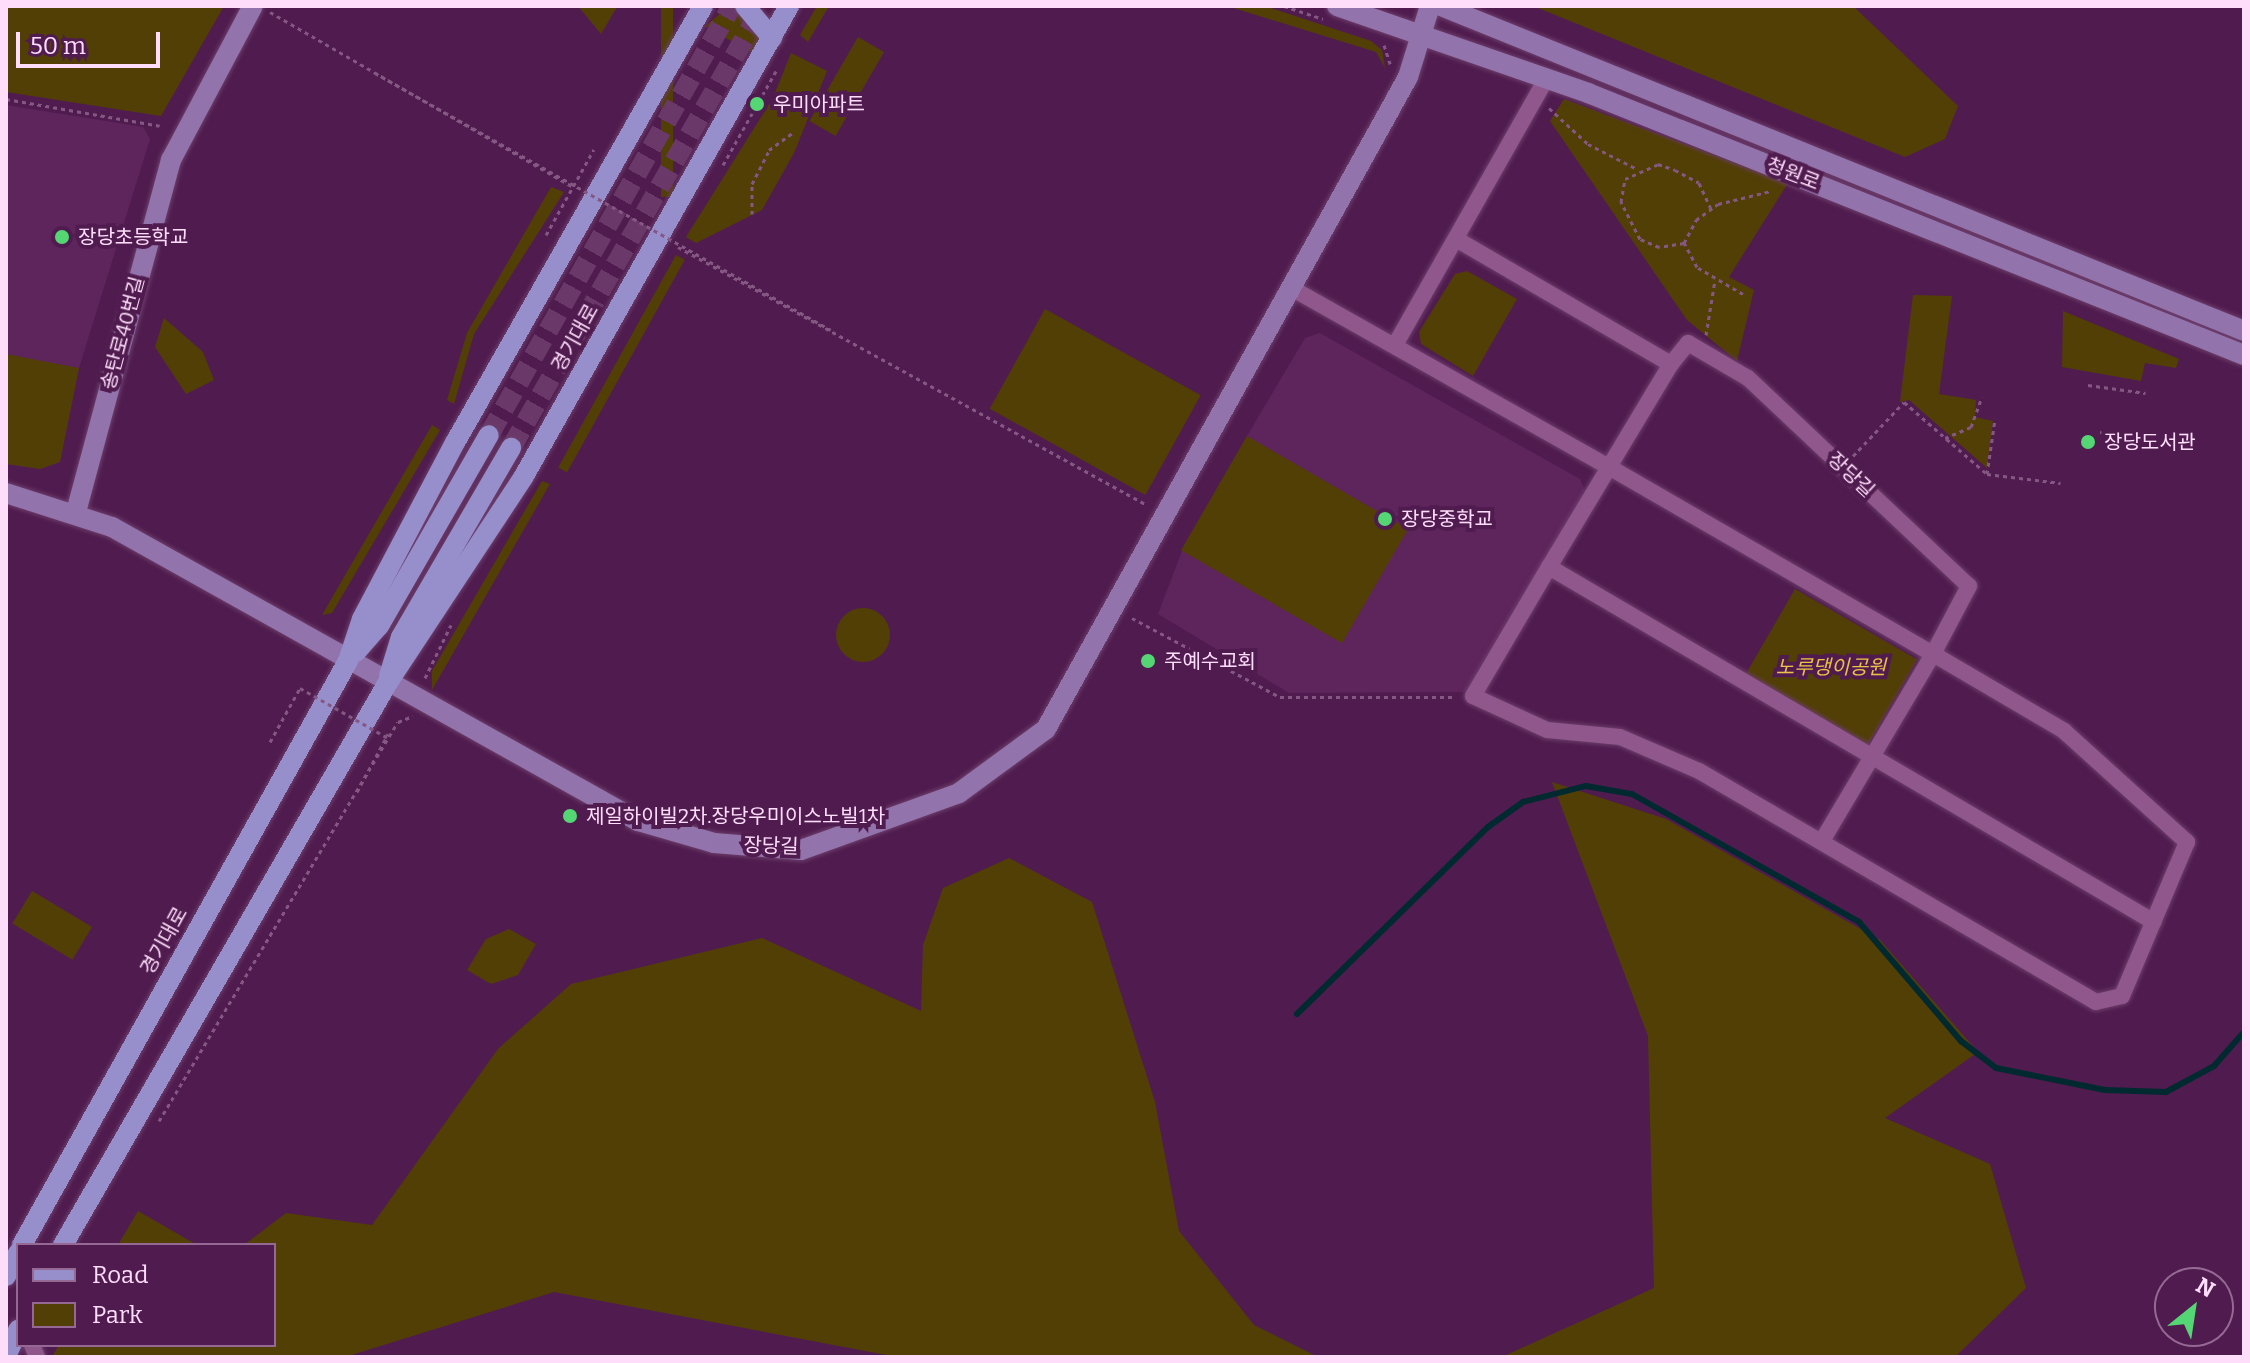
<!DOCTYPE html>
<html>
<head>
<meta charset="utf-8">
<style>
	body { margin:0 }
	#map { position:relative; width:2250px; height:1363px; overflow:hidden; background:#501c4f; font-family:Bitter,"Noto Sans KR",serif }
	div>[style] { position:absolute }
	.built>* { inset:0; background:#5e245c }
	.green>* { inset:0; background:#523f06; transform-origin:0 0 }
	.round { border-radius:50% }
	.stream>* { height:6px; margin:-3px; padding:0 3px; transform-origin:3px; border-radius:3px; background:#002a30 }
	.primary-tunnel>* { height:20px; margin-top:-10px; transform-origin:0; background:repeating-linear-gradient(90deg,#6a3969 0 20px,transparent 0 30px) }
	.path>* { height:3px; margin-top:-1.5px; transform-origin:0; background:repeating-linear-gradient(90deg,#855884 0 4px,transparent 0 8px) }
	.roads { filter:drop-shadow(0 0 2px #6c3e6b) drop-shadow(0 0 2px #6c3e6b) }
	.street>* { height:16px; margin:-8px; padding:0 8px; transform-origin:8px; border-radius:8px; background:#90578d }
	.secondary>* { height:20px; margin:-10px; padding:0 10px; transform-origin:10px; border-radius:10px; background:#9373ac }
	.primary>* { height:20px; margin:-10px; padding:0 10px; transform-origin:10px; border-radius:10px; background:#978ecc }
	.path-bridge>* { height:3px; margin-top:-1.5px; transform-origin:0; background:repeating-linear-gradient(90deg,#855884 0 4px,transparent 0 8px) }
	.dots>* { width:22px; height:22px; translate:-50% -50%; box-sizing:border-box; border:4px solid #501c4f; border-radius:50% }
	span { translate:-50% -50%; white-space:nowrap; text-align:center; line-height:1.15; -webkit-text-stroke:8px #501c4f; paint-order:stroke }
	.poi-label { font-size:20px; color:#fdddfa }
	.left { translate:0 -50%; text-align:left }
	.street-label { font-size:20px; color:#fdddfa }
	.park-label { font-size:20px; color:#ecc147; font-style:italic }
	.frame { position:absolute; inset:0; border:8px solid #fdddfa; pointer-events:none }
	.legend { position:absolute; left:16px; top:1243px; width:260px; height:104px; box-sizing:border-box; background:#501c4f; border:2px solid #956993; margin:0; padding:10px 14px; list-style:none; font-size:24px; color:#fdddfa }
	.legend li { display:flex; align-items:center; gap:16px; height:40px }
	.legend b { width:40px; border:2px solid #956993 }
	.north { position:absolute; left:2154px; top:1267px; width:80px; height:80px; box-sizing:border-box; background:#501c4f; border:2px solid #956993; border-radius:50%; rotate:30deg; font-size:22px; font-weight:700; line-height:32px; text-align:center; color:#fdddfa }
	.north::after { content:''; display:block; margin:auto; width:28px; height:36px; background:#53d673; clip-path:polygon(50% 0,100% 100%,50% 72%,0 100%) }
	.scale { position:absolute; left:16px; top:32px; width:144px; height:36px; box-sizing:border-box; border:4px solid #fdddfa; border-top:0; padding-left:10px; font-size:24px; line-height:28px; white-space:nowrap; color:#fdddfa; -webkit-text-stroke:6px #501c4f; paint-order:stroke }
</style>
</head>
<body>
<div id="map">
	<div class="built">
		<div style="clip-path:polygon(6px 105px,143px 127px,150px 139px,79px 368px,60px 462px,40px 469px,6px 464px)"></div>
		<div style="clip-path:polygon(1320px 333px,1580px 479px,1586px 493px,1469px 692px,1289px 693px,1158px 614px,1182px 551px,1247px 436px,1305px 338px)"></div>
	</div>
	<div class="green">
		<div style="clip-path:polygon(6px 6px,224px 6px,161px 116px,6px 92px)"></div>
		<div style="clip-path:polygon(578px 6px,626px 6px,617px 7px,601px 34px)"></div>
		<div style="left:661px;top:6px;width:12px;height:191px"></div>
		<div style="clip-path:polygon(817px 6px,829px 6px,808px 42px,800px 35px)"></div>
		<div style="clip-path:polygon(1227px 6px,1265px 6px,1371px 41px,1382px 50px,1385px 68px,1376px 52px)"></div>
		<div style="clip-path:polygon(1533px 6px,1853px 6px,1958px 106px,1945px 139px,1905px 157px)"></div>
		<div style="clip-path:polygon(727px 8px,745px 12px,759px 38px,752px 53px,705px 26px)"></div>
		<div style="left:858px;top:37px;width:30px;height:97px;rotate:30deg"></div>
		<div style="clip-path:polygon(791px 53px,827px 71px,794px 153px,762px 210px,696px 243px,686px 237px,773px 98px)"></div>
		<div style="clip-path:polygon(1564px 99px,1788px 183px,1729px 277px,1754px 290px,1737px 361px,1687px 320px,1550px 121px)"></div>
		<div style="clip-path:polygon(551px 187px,564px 192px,474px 334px,454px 404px,447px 400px,467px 333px)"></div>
		<div style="left:676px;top:255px;width:10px;height:243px;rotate:29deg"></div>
		<div style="clip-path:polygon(1467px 271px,1517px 299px,1473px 376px,1421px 344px,1419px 332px,1455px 274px)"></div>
		<div style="clip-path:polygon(1913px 295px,1952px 296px,1939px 394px,1976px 400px,1975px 417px,1993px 421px,1987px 468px,1909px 400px,1900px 402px)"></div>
		<div style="left:1045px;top:309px;width:178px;height:114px;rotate:29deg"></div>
		<div style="clip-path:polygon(2063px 311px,2179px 359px,2176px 368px,2145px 363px,2141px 381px,2062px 367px)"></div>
		<div style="clip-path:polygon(164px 318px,203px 352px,214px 380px,186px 394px,155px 347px)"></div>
		<div style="clip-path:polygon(6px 354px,79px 368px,60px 462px,40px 469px,6px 464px)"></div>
		<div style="clip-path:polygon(432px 425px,440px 430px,332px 613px,322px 615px)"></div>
		<div style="left:1247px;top:436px;width:186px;height:132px;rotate:30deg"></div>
		<div style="clip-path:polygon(542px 481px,550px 484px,432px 690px,432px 671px)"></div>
		<div style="left:1795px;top:589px;width:141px;height:100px;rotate:30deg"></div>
		<div class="round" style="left:836px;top:608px;width:54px;height:54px"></div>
		<div style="clip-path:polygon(1552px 782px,1666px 819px,1880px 940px,1978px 1052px,1885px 1118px,1990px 1164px,2026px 1288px,1955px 1357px,1502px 1357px,1654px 1288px,1648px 1036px)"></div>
		<div style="clip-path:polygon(1009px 858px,1092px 902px,1155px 1102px,1179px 1231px,1254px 1325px,1318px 1357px,897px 1357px,554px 1292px,345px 1357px,52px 1357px,59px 1345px,274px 1345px,274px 1245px,244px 1245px,286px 1213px,372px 1225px,498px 1049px,571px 984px,762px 938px,921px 1011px,923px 945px,943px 888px)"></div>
		<div style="left:32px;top:891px;width:70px;height:38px;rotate:31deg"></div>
		<div style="clip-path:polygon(509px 929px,536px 944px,518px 975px,491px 984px,467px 970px,486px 939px)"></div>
		<div style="clip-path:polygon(138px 1211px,197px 1245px,118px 1245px)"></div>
	</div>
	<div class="stream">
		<div style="left:1297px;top:1014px;width:267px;rotate:-44.4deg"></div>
		<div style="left:1488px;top:827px;width:43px;rotate:-35.5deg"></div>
		<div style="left:1523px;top:802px;width:65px;rotate:-14.3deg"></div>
		<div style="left:1586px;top:786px;width:47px;rotate:9.9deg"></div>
		<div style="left:1632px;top:794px;width:261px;rotate:29.4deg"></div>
		<div style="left:1859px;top:922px;width:157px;rotate:49.4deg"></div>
		<div style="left:1961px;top:1041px;width:44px;rotate:37.6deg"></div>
		<div style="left:1996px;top:1068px;width:111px;rotate:11.4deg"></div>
		<div style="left:2105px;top:1090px;width:61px;rotate:1.9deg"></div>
		<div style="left:2166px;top:1092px;width:55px;rotate:-28.4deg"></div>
		<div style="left:2214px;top:1066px;width:45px;rotate:-48.6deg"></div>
	</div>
	<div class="primary-tunnel">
		<div style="left:489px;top:435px;width:493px;rotate:-60.5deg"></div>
		<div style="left:511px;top:448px;width:509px;rotate:-60.31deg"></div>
	</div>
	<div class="path">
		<div style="left:1284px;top:6px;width:41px;rotate:18.4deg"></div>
		<div style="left:270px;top:12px;width:348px;rotate:30deg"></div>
		<div style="left:1384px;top:45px;width:20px;rotate:72deg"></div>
		<div style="left:6px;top:99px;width:156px;rotate:9.9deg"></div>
		<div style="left:1549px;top:108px;width:53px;rotate:42.7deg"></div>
		<div style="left:1588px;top:144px;width:55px;rotate:27deg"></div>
		<div style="left:723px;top:165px;width:108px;rotate:-60.6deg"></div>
		<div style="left:752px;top:214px;width:30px;rotate:-90deg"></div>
		<div style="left:752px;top:184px;width:38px;rotate:-63deg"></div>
		<div style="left:769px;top:150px;width:31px;rotate:-36deg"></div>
		<div style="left:546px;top:235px;width:98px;rotate:-60.8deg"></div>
		<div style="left:1684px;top:243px;width:25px;rotate:171deg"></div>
		<div style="left:1659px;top:247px;width:21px;rotate:-157deg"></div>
		<div style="left:1640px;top:239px;width:42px;rotate:-117.2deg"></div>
		<div style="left:1621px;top:202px;width:23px;rotate:-80deg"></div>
		<div style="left:1625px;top:179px;width:36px;rotate:-24deg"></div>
		<div style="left:1658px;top:164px;width:18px;rotate:19deg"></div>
		<div style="left:1675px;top:170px;width:27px;rotate:28deg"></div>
		<div style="left:1699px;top:183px;width:29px;rotate:65deg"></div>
		<div style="left:678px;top:247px;width:533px;rotate:28.82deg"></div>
		<div style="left:1743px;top:294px;width:53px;rotate:-149.6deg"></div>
		<div style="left:1697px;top:267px;width:27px;rotate:-118deg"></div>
		<div style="left:1684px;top:243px;width:26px;rotate:-62deg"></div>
		<div style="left:1696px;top:220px;width:27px;rotate:-36deg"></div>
		<div style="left:1718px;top:204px;width:55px;rotate:-13.8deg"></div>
		<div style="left:1706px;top:335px;width:56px;rotate:-80.7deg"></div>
		<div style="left:2088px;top:385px;width:58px;rotate:8deg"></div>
		<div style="left:2100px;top:432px;width:51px;rotate:7.8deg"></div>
		<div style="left:1945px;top:438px;width:28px;rotate:-23deg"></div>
		<div style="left:1971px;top:427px;width:32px;rotate:-70deg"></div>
		<div style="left:1853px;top:456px;width:74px;rotate:-46.6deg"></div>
		<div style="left:1904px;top:402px;width:110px;rotate:40.9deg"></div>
		<div style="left:1987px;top:474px;width:74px;rotate:7deg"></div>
		<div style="left:1987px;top:474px;width:56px;rotate:-81.7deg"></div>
		<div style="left:1132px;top:618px;width:168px;rotate:28.1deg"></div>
		<div style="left:1280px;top:697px;width:176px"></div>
		<div style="left:425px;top:678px;width:59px;rotate:-63.9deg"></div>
		<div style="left:270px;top:742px;width:62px;rotate:-60.9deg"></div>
		<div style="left:357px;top:792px;width:66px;rotate:-61.9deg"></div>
		<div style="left:159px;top:1121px;width:465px;rotate:-59.1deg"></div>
		<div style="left:398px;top:722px;width:16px;rotate:-22deg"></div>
	</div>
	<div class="roads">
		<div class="street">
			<div style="left:1456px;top:239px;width:249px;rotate:30.2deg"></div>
			<div style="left:1293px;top:289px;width:363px;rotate:29.4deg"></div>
			<div style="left:1609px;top:467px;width:374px;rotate:30deg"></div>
			<div style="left:1933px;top:654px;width:152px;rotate:30.4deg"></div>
			<div style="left:2064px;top:731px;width:166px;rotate:42.1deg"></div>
			<div style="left:2187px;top:842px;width:167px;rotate:112.9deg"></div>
			<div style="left:2122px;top:996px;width:27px;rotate:167deg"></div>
			<div style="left:2096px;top:1002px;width:459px;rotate:-149.8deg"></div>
			<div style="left:1699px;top:771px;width:86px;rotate:-156.7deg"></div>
			<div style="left:1620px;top:737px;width:73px;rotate:-174.5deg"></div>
			<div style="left:1547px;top:730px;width:81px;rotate:-155.3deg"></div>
			<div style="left:1473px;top:696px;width:150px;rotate:-59.5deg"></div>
			<div style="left:1549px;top:567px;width:117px;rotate:-59deg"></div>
			<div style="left:1609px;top:467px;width:120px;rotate:-59deg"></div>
			<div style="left:1671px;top:364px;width:27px;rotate:-51deg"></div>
			<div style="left:1688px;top:343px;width:69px;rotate:30.3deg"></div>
			<div style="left:1748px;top:378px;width:303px;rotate:43.3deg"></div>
			<div style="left:1969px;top:586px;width:77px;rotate:117.9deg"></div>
			<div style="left:1933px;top:654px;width:215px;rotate:120.7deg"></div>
			<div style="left:1395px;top:345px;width:306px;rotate:-60.4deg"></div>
			<div style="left:1549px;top:567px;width:701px;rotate:30.4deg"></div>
			<div style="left:32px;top:1345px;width:13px;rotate:67deg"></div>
		</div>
		<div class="secondary">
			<div style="left:1337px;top:6px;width:266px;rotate:19.1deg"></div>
			<div style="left:1588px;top:93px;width:706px;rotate:21.77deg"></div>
			<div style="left:1441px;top:6px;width:866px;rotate:22.03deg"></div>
			<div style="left:6px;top:493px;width:111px;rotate:17.8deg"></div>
			<div style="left:112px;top:527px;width:603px;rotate:29.2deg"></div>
			<div style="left:638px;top:821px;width:79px;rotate:16.1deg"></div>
			<div style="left:714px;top:843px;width:87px;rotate:4.6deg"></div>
			<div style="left:801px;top:850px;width:168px;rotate:-19.8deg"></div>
			<div style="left:959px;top:793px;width:108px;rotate:-36.3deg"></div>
			<div style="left:1046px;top:729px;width:746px;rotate:-60.96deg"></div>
			<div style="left:1408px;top:77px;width:74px;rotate:-72.8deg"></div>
			<div style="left:76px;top:512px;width:365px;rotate:-74.9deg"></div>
			<div style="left:171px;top:160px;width:174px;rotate:-62deg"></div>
		</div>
		<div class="primary">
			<div style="left:745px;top:6px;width:42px;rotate:49.8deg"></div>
			<div style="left:356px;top:652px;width:35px;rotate:-49deg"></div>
			<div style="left:379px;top:626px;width:220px;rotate:-60.1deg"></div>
			<div style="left:389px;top:676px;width:41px;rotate:-72.9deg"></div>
			<div style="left:401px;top:637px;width:219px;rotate:-59.8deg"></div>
			<div style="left:22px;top:1245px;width:669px;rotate:-60.83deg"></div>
			<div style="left:348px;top:661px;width:44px;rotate:-71.6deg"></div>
			<div style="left:362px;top:619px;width:201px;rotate:-62.2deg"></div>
			<div style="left:456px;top:441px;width:500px;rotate:-60.41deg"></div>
			<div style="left:63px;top:1245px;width:648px;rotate:-59.99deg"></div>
			<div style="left:387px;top:684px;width:249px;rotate:-56.6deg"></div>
			<div style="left:524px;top:476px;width:540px;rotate:-60.58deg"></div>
			<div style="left:6px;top:1276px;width:26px;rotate:-62deg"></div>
			<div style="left:6px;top:1356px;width:29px;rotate:-65deg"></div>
		</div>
	</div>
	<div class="path-bridge">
		<div style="left:375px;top:73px;width:523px;rotate:29.41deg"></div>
		<div style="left:300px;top:688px;width:101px;rotate:29.6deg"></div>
	</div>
	<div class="dots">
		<div style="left:757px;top:104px;background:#53d673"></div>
		<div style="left:62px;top:237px;background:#53d673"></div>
		<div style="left:2088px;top:442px;background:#53d673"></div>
		<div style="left:1385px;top:519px;background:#53d673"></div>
		<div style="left:1148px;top:661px;background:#53d673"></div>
		<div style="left:570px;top:816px;background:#53d673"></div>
	</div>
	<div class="poi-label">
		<span class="left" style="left:773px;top:104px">우미아파트</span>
		<span class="left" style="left:78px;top:237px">장당초등학교</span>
		<span class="left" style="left:2104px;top:442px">장당도서관</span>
		<span class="left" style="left:1401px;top:519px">장당중학교</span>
		<span class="left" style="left:1164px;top:661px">주예수교회</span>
		<span class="left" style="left:586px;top:816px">제일하이빌2차.장당우미이스노빌1차</span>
	</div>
	<div class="street-label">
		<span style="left:1793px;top:174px;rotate:21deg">청원로</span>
		<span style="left:123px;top:333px;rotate:-75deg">송탄로40번길</span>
		<span style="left:575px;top:338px;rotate:-61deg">경기대로</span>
		<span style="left:1851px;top:475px;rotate:43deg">장당길</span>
		<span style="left:771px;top:846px;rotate:2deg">장당길</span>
		<span style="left:164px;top:941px;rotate:-61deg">경기대로</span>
	</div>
	<div class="park-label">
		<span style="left:1831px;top:667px">노루댕이공원</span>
	</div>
	<div class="frame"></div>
	<ul class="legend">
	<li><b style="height:10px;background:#978ecc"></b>Road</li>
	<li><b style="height:22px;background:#523f06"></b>Park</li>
	</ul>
	<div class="north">N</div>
	<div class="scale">50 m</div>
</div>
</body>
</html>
